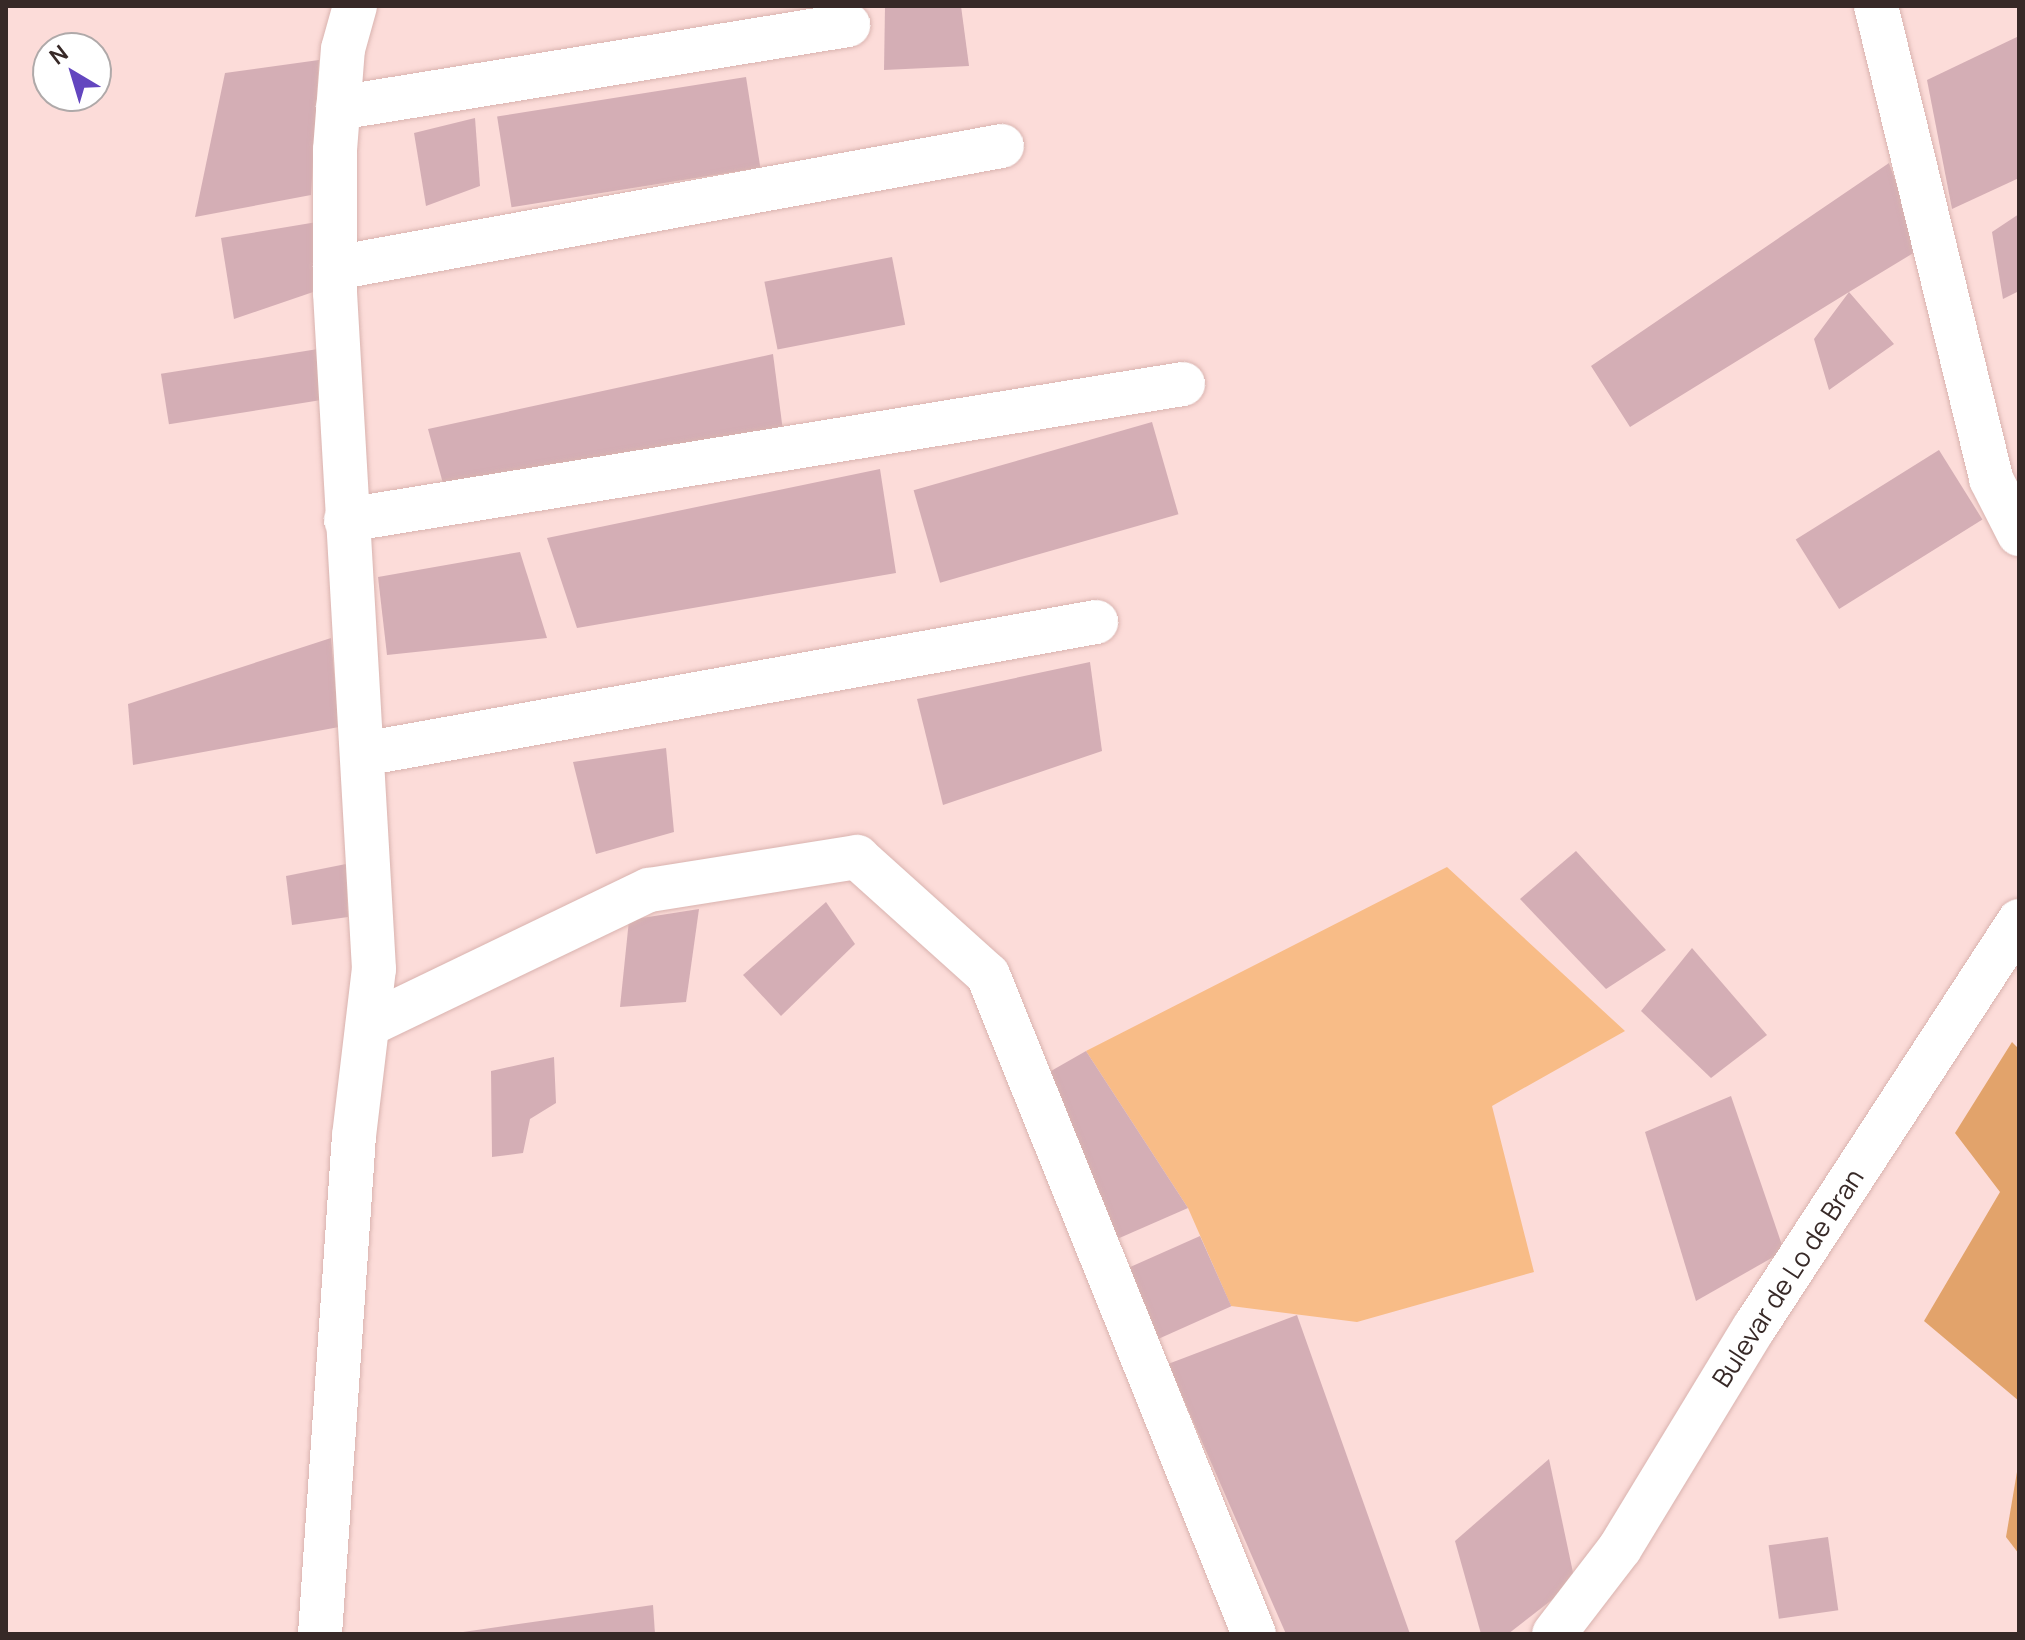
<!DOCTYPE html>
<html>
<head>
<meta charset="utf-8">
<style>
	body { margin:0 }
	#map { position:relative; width:2025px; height:1640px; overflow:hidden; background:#fcdcd9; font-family:Manrope,sans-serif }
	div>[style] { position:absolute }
	.green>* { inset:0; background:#f8bc87 }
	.forest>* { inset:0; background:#e2a36b }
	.building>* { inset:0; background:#d4aeb5; transform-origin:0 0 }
	.roads { filter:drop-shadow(0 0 2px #d9b3af) drop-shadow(0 0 2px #d9b3af) }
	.minor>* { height:44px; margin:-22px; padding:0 22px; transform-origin:22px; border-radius:22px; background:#fff }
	span { translate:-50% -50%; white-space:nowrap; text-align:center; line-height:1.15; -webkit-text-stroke:6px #fff; paint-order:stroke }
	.street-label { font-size:26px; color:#372927 }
	.frame { position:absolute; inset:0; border:8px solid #372927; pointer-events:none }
	.north { position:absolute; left:32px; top:32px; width:80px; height:80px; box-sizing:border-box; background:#fff; border:2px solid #afa9a9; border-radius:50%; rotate:322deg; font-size:22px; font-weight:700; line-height:32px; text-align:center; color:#372927 }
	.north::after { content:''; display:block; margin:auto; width:28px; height:36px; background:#6346bf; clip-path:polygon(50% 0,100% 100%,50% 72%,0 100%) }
</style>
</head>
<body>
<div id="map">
	<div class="green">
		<div style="clip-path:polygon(1447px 867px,1625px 1031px,1492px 1106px,1534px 1272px,1357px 1322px,1231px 1306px,1188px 1208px,1086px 1051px)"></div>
	</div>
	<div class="forest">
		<div style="clip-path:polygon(2012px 1042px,2019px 1049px,2019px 1401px,1924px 1321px,2000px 1192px,1955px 1133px)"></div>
		<div style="clip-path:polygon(2019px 1460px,2019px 1554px,2006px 1537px)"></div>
	</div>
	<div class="building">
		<div style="clip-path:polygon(885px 6px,961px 6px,969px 66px,884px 70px)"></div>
		<div style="clip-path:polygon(2019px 36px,2019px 178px,1952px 209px,1927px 80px)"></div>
		<div style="clip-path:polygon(319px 60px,311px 195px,195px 217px,225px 73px)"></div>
		<div style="left:746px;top:77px;width:92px;height:252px;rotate:81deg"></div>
		<div style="clip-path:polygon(475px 118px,480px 186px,426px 206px,414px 133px)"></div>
		<div style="clip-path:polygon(1889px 163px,1920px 249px,1849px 292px,1894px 344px,1829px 390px,1814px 339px,1849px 292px,1630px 427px,1591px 366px)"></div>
		<div style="clip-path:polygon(2019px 214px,2019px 291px,2003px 299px,1992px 232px)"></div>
		<div style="clip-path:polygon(317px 222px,319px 290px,234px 319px,221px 238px)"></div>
		<div style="left:892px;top:257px;width:69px;height:130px;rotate:79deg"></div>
		<div style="left:318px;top:349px;width:51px;height:159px;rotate:81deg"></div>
		<div style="clip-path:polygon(773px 354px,783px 431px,444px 487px,428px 429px)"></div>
		<div style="left:1152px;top:422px;width:96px;height:248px;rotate:74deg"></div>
		<div style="left:1939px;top:450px;width:82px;height:169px;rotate:58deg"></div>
		<div style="clip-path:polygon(880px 469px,896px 573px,577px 628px,547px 538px)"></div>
		<div style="clip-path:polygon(520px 552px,547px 638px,387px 655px,378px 577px)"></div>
		<div style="clip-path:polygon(331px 638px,339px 727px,133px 765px,128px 704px)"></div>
		<div style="clip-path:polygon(1090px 662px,1102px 751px,943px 805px,917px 699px)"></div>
		<div style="clip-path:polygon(666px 748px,674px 832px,596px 854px,573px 762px)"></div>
		<div style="clip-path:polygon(1576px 851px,1666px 950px,1606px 989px,1520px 899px)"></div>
		<div style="clip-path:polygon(346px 864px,348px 917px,292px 925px,286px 876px)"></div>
		<div style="clip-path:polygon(826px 902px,855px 944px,781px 1016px,743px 975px)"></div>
		<div style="clip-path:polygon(699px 909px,686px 1002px,620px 1007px,629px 920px)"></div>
		<div style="clip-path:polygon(1692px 948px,1767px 1035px,1711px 1078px,1641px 1011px)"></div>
		<div style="clip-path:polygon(1086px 1051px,1188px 1208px,1108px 1243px,1037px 1079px)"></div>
		<div style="clip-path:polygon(554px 1057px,556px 1103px,530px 1119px,523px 1153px,492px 1157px,491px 1071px)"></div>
		<div style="clip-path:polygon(1731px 1096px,1784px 1251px,1696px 1301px,1645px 1132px)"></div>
		<div style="left:1200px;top:1236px;width:77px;height:88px;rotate:66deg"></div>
		<div style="clip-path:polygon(1297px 1315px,1410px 1634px,1286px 1634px,1168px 1364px)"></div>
		<div style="clip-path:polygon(1549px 1459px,1575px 1582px,1508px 1634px,1481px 1634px,1455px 1541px)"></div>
		<div style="left:1828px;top:1537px;width:74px;height:60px;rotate:82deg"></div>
		<div style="clip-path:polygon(653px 1605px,655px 1634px,464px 1634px,463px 1632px)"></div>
	</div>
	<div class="roads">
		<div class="minor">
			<div style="left:1876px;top:6px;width:487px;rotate:76.3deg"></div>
			<div style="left:1991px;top:479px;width:62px;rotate:63deg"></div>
			<div style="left:338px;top:108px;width:517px;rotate:-9.24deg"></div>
			<div style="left:335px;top:268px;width:678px;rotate:-10.37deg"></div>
			<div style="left:346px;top:520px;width:848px;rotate:-9.23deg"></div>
			<div style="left:363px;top:754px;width:745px;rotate:-10.21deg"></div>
			<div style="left:368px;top:1025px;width:312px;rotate:-25.7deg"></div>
			<div style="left:649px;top:890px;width:211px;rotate:-9deg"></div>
			<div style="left:857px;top:857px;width:176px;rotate:42deg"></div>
			<div style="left:988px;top:975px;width:711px;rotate:68.02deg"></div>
			<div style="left:320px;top:1634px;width:499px;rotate:-86.1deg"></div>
			<div style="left:354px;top:1136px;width:168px;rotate:-83.2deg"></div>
			<div style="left:374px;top:969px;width:677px;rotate:-93.3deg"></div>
			<div style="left:335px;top:293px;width:143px;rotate:-90deg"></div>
			<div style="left:335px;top:150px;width:101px;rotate:-85.5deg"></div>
			<div style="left:343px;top:49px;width:45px;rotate:-74.4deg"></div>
			<div style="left:1554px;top:1634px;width:108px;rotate:-52.5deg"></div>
			<div style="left:1620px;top:1548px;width:258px;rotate:-58.7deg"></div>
			<div style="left:1754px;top:1328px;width:486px;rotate:-56.9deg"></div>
		</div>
	</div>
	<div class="street-label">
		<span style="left:1788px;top:1278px;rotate:-57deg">Bulevar de Lo de Bran</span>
	</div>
	<div class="frame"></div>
	<div class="north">N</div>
</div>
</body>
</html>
